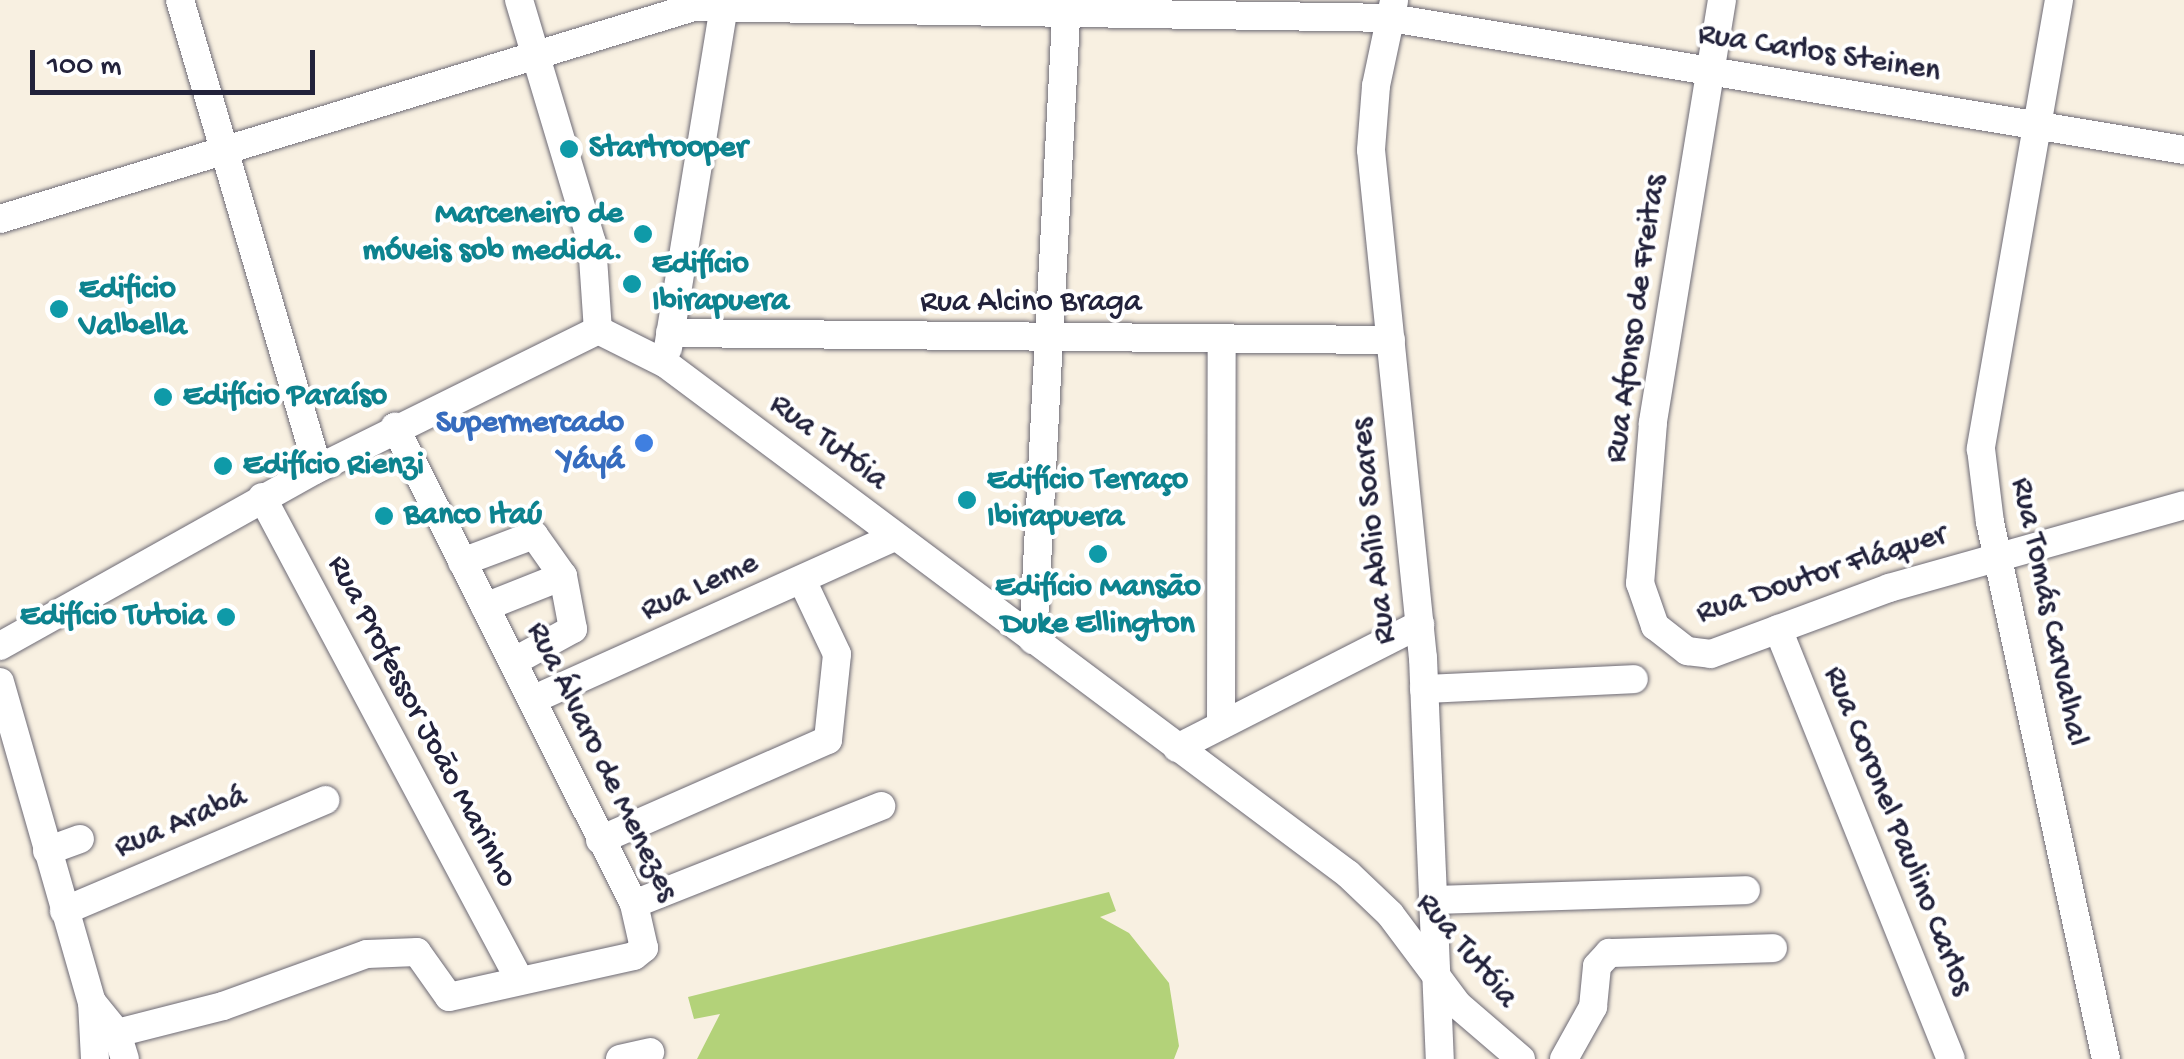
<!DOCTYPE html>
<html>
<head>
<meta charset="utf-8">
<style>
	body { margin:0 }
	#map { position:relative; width:2184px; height:1059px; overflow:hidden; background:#f8f0e1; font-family:"Gochi Hand",sans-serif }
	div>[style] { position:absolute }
	.green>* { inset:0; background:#b3d279 }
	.roads { filter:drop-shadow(0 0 2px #6d6a75) drop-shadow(0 0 2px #6d6a75) }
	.minor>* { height:28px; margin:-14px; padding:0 14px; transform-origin:14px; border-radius:14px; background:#fff }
	.dots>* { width:28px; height:28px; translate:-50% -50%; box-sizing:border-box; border:5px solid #fff; border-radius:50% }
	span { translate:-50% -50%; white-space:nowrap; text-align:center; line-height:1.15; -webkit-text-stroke:8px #fff; paint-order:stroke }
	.street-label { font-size:32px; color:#22223b }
	.culture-label { font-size:32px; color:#0d838f; font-weight:700 }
	.left { translate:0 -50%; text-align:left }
	.right { translate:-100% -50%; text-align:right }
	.shop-label { font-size:32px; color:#366cbe; font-weight:700 }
	.scale { position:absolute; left:30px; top:50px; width:285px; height:45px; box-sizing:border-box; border:5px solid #22223b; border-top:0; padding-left:12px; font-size:30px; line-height:35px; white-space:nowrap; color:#22223b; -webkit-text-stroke:8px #fff; paint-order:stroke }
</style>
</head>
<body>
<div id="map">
	<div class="green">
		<div style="clip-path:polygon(1109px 892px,1116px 911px,1100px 917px,1129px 933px,1169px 983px,1179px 1046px,1174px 1059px,697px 1059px,720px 1014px,694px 1019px,688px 997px)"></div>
	</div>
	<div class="roads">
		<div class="minor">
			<div style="left:180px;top:0;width:488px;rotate:73.6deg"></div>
			<div style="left:519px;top:0;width:254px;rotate:73.3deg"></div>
			<div style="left:592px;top:243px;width:87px;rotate:86.1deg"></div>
			<div style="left:1722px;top:0;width:429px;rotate:99.3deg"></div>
			<div style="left:1653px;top:423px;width:161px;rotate:94.6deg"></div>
			<div style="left:1640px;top:583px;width:46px;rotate:70.8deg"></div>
			<div style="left:1655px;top:626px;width:41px;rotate:38deg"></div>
			<div style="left:1687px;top:651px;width:24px;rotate:7deg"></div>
			<div style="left:1711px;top:654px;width:190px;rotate:-20.3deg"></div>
			<div style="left:1889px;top:588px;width:306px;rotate:-15.7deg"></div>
			<div style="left:2059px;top:0;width:456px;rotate:99.9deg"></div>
			<div style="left:1981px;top:449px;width:74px;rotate:83deg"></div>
			<div style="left:1990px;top:522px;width:549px;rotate:77.81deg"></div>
			<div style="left:1394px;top:1px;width:87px;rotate:102deg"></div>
			<div style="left:1376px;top:86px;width:64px;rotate:94.5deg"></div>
			<div style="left:1371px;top:150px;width:511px;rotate:84.16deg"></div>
			<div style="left:1423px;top:658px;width:401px;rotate:87.6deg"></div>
			<div style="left:0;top:219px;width:726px;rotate:-16.99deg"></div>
			<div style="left:694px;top:7px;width:697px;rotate:0.9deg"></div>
			<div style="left:1391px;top:18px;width:804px;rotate:9.45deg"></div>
			<div style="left:670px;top:333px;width:721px;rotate:0.56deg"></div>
			<div style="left:668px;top:348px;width:353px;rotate:-80.7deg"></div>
			<div style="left:262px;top:497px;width:546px;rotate:61.93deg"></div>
			<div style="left:462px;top:562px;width:77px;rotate:-20.6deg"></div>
			<div style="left:534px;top:535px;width:50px;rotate:54.7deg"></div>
			<div style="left:485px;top:607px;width:84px;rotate:-21.7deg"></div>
			<div style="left:563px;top:576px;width:54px;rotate:79.3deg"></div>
			<div style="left:573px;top:629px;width:68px;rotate:151.2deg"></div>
			<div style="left:1778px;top:629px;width:463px;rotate:68.1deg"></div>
			<div style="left:1033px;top:640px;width:641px;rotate:-86.96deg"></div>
			<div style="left:0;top:646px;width:359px;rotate:-29.2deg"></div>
			<div style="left:313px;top:471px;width:318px;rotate:-26.3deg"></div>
			<div style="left:598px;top:330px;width:76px;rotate:26.6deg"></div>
			<div style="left:666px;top:364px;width:852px;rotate:36.79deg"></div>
			<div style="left:1348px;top:874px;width:58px;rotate:43.6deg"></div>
			<div style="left:1390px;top:914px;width:114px;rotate:53.2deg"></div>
			<div style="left:1458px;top:1005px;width:83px;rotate:40.6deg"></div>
			<div style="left:0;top:682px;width:333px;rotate:74deg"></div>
			<div style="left:92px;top:1002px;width:40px;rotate:51deg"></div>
			<div style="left:117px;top:1033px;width:27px;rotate:73deg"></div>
			<div style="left:1424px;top:689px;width:210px;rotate:-2.7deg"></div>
			<div style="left:532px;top:700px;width:398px;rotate:-24.2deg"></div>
			<div style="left:1221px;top:725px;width:385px;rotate:-89.9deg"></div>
			<div style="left:1177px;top:748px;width:273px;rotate:-27deg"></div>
			<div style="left:600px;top:840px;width:249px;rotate:-23.7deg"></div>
			<div style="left:828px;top:740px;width:86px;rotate:-84deg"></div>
			<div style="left:837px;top:654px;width:80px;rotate:-115.3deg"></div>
			<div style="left:47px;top:851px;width:35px;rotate:-20deg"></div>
			<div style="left:1433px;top:900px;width:313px;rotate:-1.8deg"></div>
			<div style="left:634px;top:904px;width:266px;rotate:-21.6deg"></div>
			<div style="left:64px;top:911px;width:284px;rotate:-23deg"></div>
			<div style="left:92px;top:1002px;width:57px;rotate:87deg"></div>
			<div style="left:117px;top:1033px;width:109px;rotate:-14.3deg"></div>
			<div style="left:223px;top:1006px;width:153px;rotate:-19.9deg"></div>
			<div style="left:367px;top:954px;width:50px;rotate:-2.3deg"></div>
			<div style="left:417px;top:952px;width:55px;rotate:54.6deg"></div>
			<div style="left:449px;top:997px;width:189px;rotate:-12.5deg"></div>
			<div style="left:634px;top:956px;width:13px;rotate:-39deg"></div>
			<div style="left:644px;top:948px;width:45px;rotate:-102.8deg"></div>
			<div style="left:634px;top:904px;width:534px;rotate:-116.61deg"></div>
			<div style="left:620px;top:1059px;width:31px;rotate:-13deg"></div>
			<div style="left:1564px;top:1059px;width:60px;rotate:-60.9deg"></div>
			<div style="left:1593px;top:1007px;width:41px;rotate:-84.4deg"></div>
			<div style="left:1597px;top:966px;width:18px;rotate:-47deg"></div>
			<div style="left:1609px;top:953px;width:164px;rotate:-1.7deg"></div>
		</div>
	</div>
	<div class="dots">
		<div style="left:569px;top:149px;background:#0f9aa8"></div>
		<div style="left:643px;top:234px;background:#0f9aa8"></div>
		<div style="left:632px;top:284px;background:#0f9aa8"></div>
		<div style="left:59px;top:309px;background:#0f9aa8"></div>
		<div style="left:163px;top:397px;background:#0f9aa8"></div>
		<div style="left:644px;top:443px;background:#3f7fe0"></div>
		<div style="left:223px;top:466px;background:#0f9aa8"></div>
		<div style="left:967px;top:500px;background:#0f9aa8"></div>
		<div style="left:384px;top:516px;background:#0f9aa8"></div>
		<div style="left:1098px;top:554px;background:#0f9aa8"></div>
		<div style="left:226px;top:617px;background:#0f9aa8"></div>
	</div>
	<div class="street-label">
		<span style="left:1819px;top:54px;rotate:9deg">Rua Carlos Steinen</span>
		<span style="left:1031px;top:303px">Rua Alcino Braga</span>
		<span style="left:1637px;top:319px;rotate:-82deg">Rua Afonso de Freitas</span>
		<span style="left:828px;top:443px;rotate:37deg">Rua Tutóia</span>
		<span style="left:1375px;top:531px;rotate:-96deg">Rua Abílio Soares</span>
		<span style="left:1822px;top:575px;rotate:-18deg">Rua Doutor Fláquer</span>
		<span style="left:700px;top:588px;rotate:-24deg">Rua Leme</span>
		<span style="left:2048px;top:612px;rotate:78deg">Rua Tomás Carvalhal</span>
		<span style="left:421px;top:722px;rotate:62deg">Rua Professor João Marinho</span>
		<span style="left:601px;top:762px;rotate:64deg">Rua Álvaro de Menezes</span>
		<span style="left:181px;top:823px;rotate:-23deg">Rua Arabá</span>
		<span style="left:1897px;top:831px;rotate:68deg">Rua Coronel Paulino Carlos</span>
		<span style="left:1466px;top:951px;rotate:50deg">Rua Tutóia</span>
	</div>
	<div class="culture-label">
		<span class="left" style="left:589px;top:149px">Startrooper</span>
		<span class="right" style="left:623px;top:234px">Marceneiro de<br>móveis sob medida.</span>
		<span class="left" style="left:652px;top:284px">Edifício<br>Ibirapuera</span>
		<span class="left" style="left:79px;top:309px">Edificio<br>Valbella</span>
		<span class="left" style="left:183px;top:397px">Edifício Paraíso</span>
		<span class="left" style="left:243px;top:466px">Edifício Rienzi</span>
		<span class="left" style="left:987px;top:500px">Edifício Terraço<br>Ibirapuera</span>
		<span class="left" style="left:404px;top:516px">Banco Itaú</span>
		<span style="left:1098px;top:607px">Edifício Mansão<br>Duke Ellington</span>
		<span class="right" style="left:206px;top:617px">Edifício Tutoia</span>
	</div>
	<div class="shop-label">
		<span class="right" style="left:624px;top:443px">Supermercado<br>Yáyá</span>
	</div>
	<div class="scale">100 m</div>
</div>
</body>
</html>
